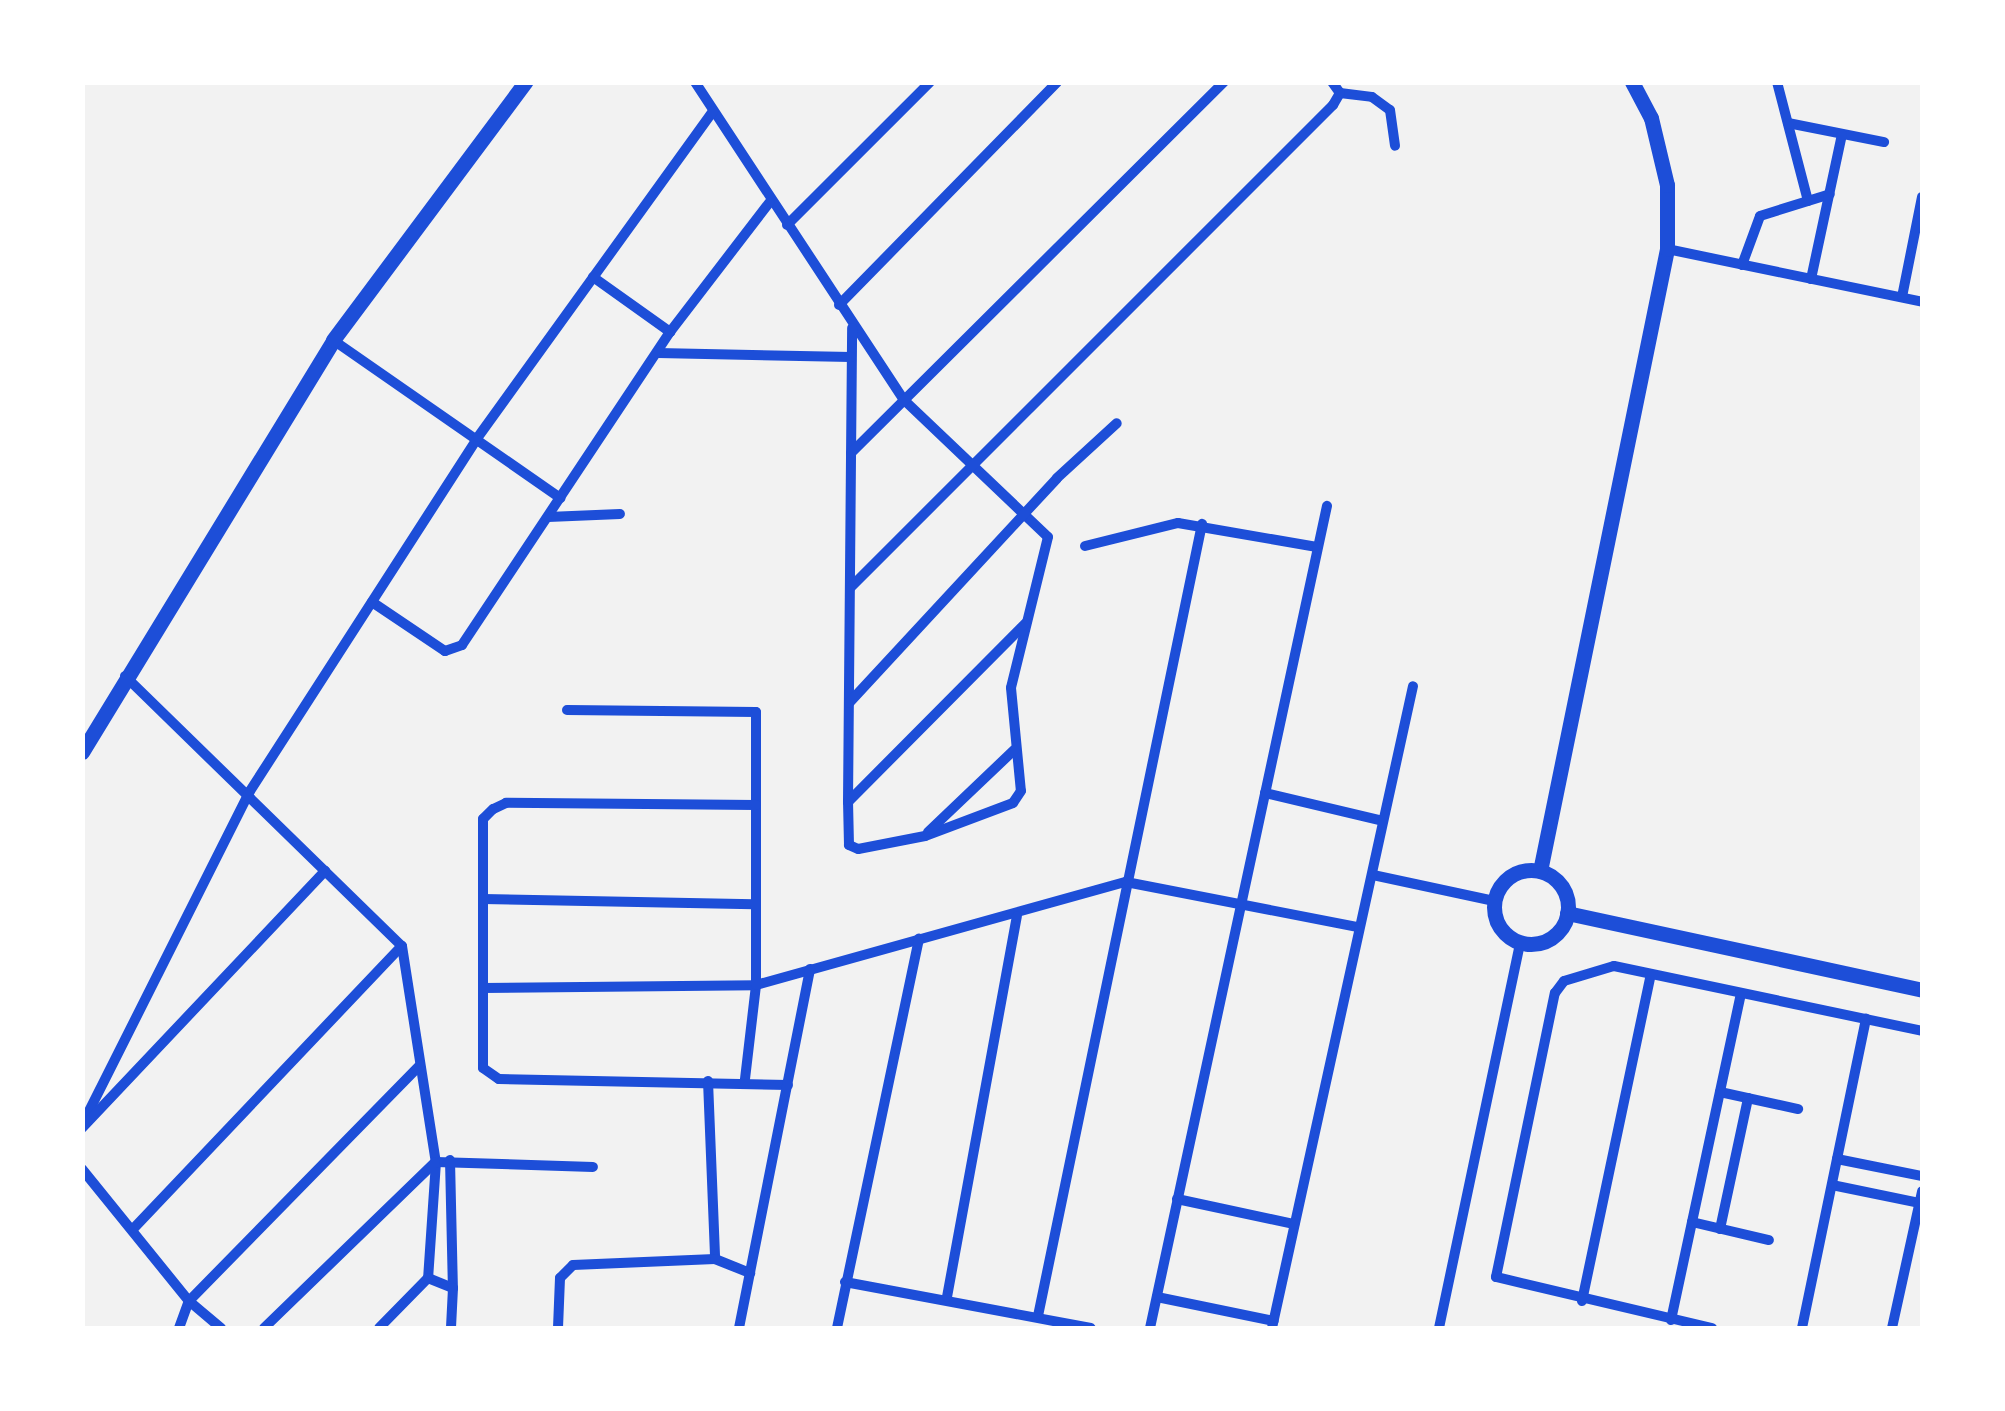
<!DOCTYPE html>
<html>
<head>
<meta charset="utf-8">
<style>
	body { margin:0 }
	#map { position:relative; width:2005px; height:1411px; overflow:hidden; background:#f2f2f2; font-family:"PT Serif",serif }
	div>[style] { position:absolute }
	.minor>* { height:10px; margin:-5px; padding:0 5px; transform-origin:5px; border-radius:5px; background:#1d4ed8 }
	.tertiary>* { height:15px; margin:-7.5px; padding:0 7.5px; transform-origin:7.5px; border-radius:7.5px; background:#1d4ed8 }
	.tertiary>.ring { margin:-7.5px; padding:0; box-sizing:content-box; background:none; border:15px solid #1d4ed8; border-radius:50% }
	span { translate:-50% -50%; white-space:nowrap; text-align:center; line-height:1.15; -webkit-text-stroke:10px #fff; paint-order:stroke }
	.frame { position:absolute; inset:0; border:85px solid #fff; pointer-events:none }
</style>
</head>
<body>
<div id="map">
	<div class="minor">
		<div style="left:695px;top:82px;width:379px;rotate:56.7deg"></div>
		<div style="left:903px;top:399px;width:200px;rotate:43.6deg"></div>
		<div style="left:1048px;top:537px;width:155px;rotate:103.8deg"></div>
		<div style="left:1011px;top:688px;width:103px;rotate:84.5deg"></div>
		<div style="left:1021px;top:791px;width:14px;rotate:124deg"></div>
		<div style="left:1013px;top:803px;width:94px;rotate:159.4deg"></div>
		<div style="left:925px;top:836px;width:68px;rotate:169deg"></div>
		<div style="left:858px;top:849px;width:10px;rotate:-156deg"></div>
		<div style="left:849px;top:845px;width:43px;rotate:-91.3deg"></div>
		<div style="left:848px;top:802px;width:474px;rotate:-89.5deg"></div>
		<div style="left:1777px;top:82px;width:123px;rotate:75.4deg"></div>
		<div style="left:1340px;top:93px;width:32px;rotate:7deg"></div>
		<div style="left:1372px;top:97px;width:22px;rotate:36deg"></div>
		<div style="left:1390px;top:110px;width:36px;rotate:82deg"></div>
		<div style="left:1788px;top:123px;width:98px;rotate:11.2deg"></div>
		<div style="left:787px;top:225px;width:202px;rotate:-45deg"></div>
		<div style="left:1667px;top:249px;width:260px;rotate:11.7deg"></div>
		<div style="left:1742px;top:265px;width:52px;rotate:-69.8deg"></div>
		<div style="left:1760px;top:216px;width:73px;rotate:-17.4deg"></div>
		<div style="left:593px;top:277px;width:95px;rotate:35.5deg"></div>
		<div style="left:1811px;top:279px;width:148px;rotate:-77.9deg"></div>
		<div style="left:1902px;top:297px;width:102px;rotate:-78.7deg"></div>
		<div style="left:839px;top:305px;width:312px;rotate:-45.6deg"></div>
		<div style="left:333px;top:340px;width:277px;rotate:34.8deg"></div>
		<div style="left:658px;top:353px;width:193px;rotate:1.2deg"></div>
		<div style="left:851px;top:453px;width:526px;rotate:-44.85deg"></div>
		<div style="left:548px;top:517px;width:72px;rotate:-2.4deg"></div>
		<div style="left:1085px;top:546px;width:96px;rotate:-13.9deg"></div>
		<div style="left:1178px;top:523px;width:141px;rotate:9.8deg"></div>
		<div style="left:851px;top:587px;width:682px;rotate:-45deg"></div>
		<div style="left:1333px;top:105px;width:14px;rotate:-60deg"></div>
		<div style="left:1340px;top:93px;width:14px;rotate:-126deg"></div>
		<div style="left:372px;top:602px;width:88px;rotate:33.9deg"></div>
		<div style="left:445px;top:651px;width:18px;rotate:-19deg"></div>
		<div style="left:462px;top:645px;width:376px;rotate:-56.4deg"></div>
		<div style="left:670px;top:332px;width:163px;rotate:-52.5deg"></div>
		<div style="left:125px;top:676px;width:387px;rotate:44.3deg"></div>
		<div style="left:402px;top:946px;width:219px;rotate:81.1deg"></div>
		<div style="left:436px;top:1162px;width:116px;rotate:93.9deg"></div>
		<div style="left:849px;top:703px;width:306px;rotate:-47.2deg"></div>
		<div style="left:1057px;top:478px;width:81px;rotate:-42.5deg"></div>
		<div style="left:567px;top:710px;width:189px;rotate:0.6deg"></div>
		<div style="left:756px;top:712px;width:93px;rotate:90deg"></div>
		<div style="left:1265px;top:793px;width:121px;rotate:13.3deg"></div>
		<div style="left:848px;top:802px;width:252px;rotate:-45.2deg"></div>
		<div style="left:928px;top:832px;width:119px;rotate:-43.6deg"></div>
		<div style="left:1373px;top:875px;width:124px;rotate:12.1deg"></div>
		<div style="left:483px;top:899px;width:271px;rotate:1.1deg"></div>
		<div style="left:483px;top:988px;width:273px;rotate:-0.6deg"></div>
		<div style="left:756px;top:985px;width:384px;rotate:-15.6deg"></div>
		<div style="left:1126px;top:882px;width:235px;rotate:11deg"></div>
		<div style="left:745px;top:1079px;width:95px;rotate:-83.3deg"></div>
		<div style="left:756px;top:985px;width:180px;rotate:-90deg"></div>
		<div style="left:756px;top:805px;width:250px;rotate:-179.5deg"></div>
		<div style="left:506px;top:803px;width:14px;rotate:155deg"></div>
		<div style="left:493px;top:809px;width:14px;rotate:135deg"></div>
		<div style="left:483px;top:819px;width:249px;rotate:90deg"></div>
		<div style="left:483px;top:1068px;width:19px;rotate:35deg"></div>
		<div style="left:499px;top:1079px;width:289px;rotate:1.2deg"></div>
		<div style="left:708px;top:1081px;width:178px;rotate:87.7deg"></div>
		<div style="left:1720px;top:1092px;width:80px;rotate:12.3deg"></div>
		<div style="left:84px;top:1121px;width:369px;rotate:-63.3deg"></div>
		<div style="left:250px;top:791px;width:421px;rotate:-57.2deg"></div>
		<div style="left:478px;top:437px;width:402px;rotate:-54.2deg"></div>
		<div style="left:82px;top:1128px;width:354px;rotate:-46.6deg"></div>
		<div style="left:1837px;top:1159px;width:87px;rotate:11.3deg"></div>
		<div style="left:450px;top:1160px;width:128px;rotate:88.7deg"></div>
		<div style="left:436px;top:1162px;width:157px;rotate:1.8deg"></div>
		<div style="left:82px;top:1169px;width:170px;rotate:51deg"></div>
		<div style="left:189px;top:1301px;width:42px;rotate:40.2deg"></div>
		<div style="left:1832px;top:1185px;width:90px;rotate:11.6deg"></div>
		<div style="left:1177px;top:1199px;width:120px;rotate:12.1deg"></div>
		<div style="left:1692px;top:1222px;width:79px;rotate:13.2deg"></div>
		<div style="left:134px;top:1228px;width:389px;rotate:-46.5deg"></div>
		<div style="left:1720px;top:1229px;width:134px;rotate:-77.9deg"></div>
		<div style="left:428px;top:1278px;width:27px;rotate:22deg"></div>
		<div style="left:453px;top:1288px;width:40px;rotate:92.9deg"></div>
		<div style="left:845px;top:1282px;width:250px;rotate:10.6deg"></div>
		<div style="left:947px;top:1297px;width:387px;rotate:-79.6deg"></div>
		<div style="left:1157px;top:1297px;width:119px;rotate:11.6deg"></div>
		<div style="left:1582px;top:1301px;width:334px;rotate:-78.1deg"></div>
		<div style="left:1038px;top:1316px;width:809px;rotate:-78.3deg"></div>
		<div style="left:1671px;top:1320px;width:334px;rotate:-77.9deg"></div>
		<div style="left:179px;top:1328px;width:29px;rotate:-70deg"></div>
		<div style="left:189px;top:1301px;width:330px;rotate:-45.6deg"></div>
		<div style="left:264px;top:1328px;width:238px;rotate:-44.1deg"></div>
		<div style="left:379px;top:1328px;width:70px;rotate:-45.6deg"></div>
		<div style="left:558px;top:1328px;width:50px;rotate:-87.7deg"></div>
		<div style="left:560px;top:1278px;width:18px;rotate:-45deg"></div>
		<div style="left:573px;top:1265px;width:142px;rotate:-2.4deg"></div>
		<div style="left:715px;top:1259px;width:38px;rotate:22deg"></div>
		<div style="left:739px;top:1328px;width:366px;rotate:-78.8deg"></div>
		<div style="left:837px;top:1328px;width:398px;rotate:-78.1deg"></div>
		<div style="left:1150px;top:1328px;width:841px;rotate:-77.85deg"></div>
		<div style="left:1272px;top:1328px;width:657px;rotate:-77.61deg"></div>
		<div style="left:1439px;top:1328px;width:393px;rotate:-78.1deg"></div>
		<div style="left:1712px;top:1328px;width:222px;rotate:-166.7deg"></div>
		<div style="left:1496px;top:1277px;width:290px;rotate:-78.3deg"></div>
		<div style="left:1555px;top:993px;width:15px;rotate:-53deg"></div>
		<div style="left:1564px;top:981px;width:52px;rotate:-16.7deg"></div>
		<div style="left:1614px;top:966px;width:315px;rotate:11.9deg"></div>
		<div style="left:1802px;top:1328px;width:316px;rotate:-78.3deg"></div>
		<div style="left:1892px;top:1328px;width:140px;rotate:-77.6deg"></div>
	</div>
	<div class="tertiary">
		<div style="left:82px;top:752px;width:482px;rotate:-58.6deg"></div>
		<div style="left:333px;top:340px;width:322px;rotate:-53.3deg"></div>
		<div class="ring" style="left:1494px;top:870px;width:59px;height:59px"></div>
		<div style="left:1540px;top:871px;width:635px;rotate:-78.46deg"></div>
		<div style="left:1667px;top:249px;width:64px;rotate:-90deg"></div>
		<div style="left:1667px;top:185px;width:69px;rotate:-103.4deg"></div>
		<div style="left:1651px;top:118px;width:41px;rotate:-117.8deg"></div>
		<div style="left:1567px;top:913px;width:363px;rotate:12.2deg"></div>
	</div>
	<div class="frame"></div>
</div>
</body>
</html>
